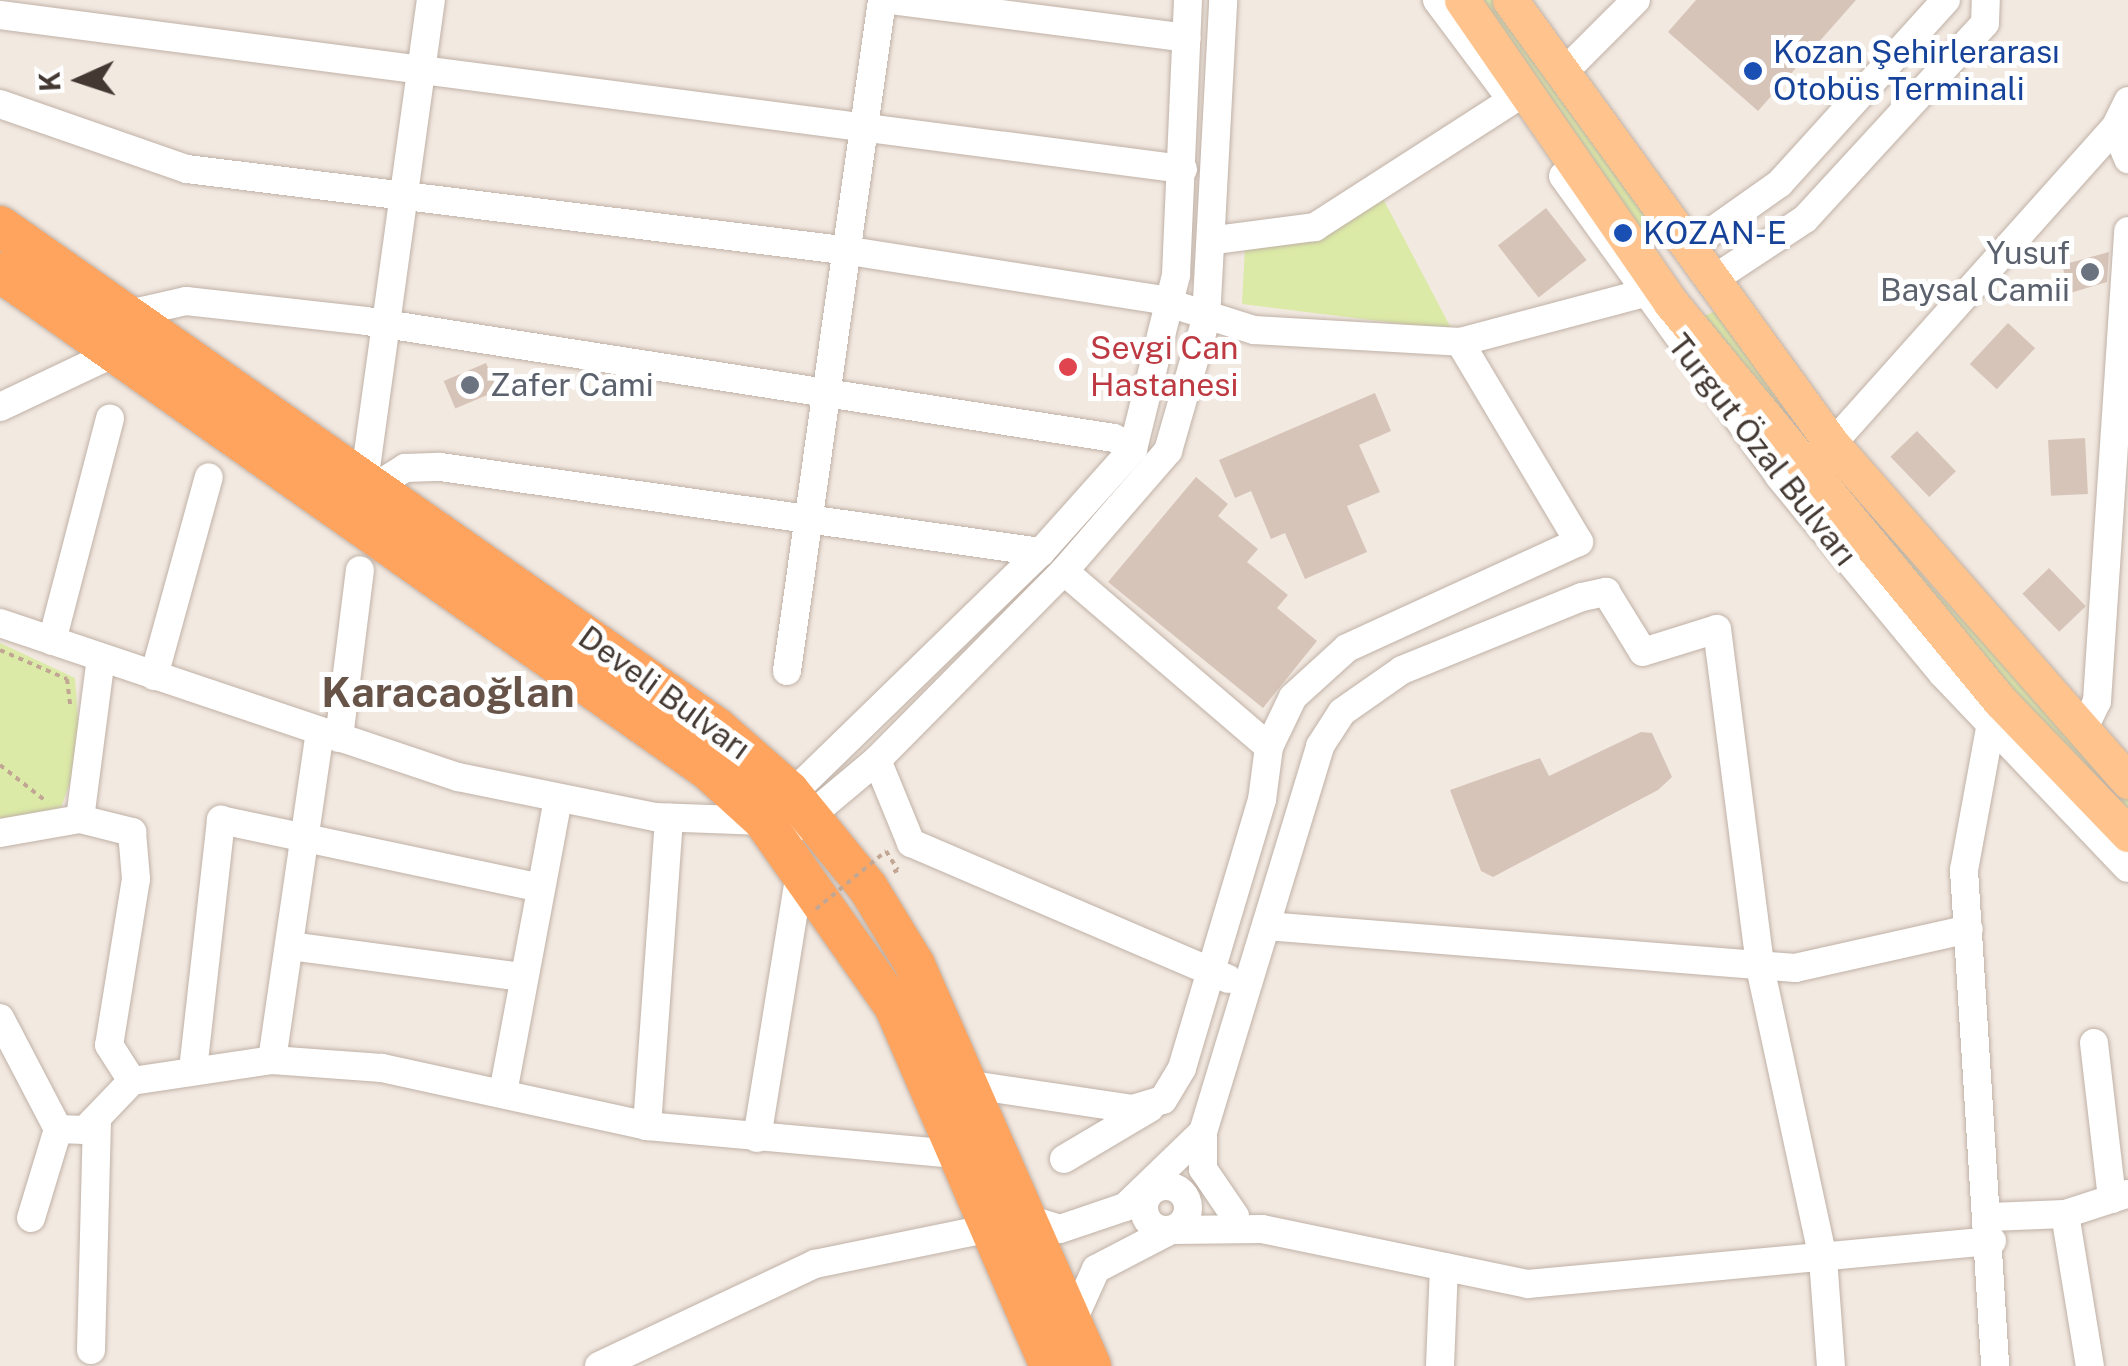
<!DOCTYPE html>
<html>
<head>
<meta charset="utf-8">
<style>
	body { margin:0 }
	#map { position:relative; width:2128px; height:1366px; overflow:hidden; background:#f2e9e1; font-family:"Public Sans",sans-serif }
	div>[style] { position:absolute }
	.green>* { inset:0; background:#dbeaa6 }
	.building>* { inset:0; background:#d7c4b9; transform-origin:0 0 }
	.path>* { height:4px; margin-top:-2px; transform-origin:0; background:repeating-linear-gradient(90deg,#c1a694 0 5px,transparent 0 10px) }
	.roads { filter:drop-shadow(0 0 2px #c0b1a6) drop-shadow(0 0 2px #c0b1a6) }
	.minor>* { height:28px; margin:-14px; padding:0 14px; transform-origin:14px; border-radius:14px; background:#fff }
	.minor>.ring { margin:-14px; padding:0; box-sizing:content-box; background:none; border:28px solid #fff; border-radius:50% }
	.major>* { height:35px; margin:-17.5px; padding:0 17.5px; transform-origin:17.5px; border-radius:17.5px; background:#ffc48d }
	.highway>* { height:40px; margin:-20px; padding:0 20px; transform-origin:20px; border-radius:20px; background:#ffa45f }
	.path-bridge>* { height:4px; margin-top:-2px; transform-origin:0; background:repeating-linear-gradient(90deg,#c1a694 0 5px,transparent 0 10px) }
	.dots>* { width:28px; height:28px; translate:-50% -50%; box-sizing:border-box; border:5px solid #fff; border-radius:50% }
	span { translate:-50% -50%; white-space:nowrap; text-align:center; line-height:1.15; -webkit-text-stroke:10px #fff; paint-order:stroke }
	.transit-label { font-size:32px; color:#164399 }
	.left { translate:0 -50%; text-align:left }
	.worship-label { font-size:32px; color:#5b616d }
	.right { translate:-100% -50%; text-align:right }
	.health-label { font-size:32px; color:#be3a42 }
	.street-label { font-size:32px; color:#433832 }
	.district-label { font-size:42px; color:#675348; font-weight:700 }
	.north { position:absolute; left:30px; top:30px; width:100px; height:100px; -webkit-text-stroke:8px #fff; paint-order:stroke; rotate:267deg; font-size:28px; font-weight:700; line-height:40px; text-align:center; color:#433832 }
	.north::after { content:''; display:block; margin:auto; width:35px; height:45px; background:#433832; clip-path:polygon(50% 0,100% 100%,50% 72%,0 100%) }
</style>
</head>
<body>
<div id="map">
	<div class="green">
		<div style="clip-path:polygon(1481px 0,1494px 0,1661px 232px,1642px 241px)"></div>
		<div style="clip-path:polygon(1379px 191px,1452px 330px,1242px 304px,1245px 247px)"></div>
		<div style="clip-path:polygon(1717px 310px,1926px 580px,2128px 800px,2128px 815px,2022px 707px,1698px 319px)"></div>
		<div style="clip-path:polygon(0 643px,75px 678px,80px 745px,69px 786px,61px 807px,27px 819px,0 819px)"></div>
	</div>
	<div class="building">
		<div style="clip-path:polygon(1696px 0,1856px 0,1758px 111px,1668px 32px)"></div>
		<div style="left:1546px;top:208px;width:66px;height:61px;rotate:52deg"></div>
		<div style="clip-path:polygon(2109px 252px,2107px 282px,2070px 293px,2062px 265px)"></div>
		<div style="left:2008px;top:323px;width:37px;height:56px;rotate:43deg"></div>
		<div style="left:486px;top:363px;width:30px;height:46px;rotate:67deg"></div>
		<div style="clip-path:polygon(1375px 393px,1391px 431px,1359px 445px,1380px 492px,1347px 506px,1367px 552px,1305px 579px,1285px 533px,1271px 539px,1251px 491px,1235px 498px,1219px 460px)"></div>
		<div style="left:1917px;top:431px;width:56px;height:37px;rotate:46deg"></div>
		<div style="left:2085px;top:438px;width:56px;height:37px;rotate:87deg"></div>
		<div style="clip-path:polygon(1196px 477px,1228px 504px,1218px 516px,1258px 549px,1247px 562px,1288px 595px,1277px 608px,1317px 641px,1263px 708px,1108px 582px)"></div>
		<div style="left:2049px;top:568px;width:53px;height:37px;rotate:46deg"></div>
		<div style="clip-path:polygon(1641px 732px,1652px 733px,1672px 777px,1658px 790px,1493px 877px,1481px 871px,1450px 790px,1540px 758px,1549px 776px)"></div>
	</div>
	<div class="path">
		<div style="left:0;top:650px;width:73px;rotate:23.4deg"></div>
		<div style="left:67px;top:679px;width:26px;rotate:83deg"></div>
		<div style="left:0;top:765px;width:60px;rotate:38.2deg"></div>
		<div style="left:886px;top:851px;width:22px;rotate:58deg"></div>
		<div style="left:898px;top:870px;width:8px;rotate:157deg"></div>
	</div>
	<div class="roads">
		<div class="minor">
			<div style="left:891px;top:0;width:298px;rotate:7.3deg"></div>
			<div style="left:1437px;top:0;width:119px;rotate:53.2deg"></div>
			<div style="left:0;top:15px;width:1193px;rotate:7.42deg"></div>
			<div style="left:1563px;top:73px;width:103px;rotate:-45deg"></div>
			<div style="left:0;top:104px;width:198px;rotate:19.2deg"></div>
			<div style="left:187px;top:169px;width:668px;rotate:7.05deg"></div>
			<div style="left:850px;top:251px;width:310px;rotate:8.9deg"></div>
			<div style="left:1156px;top:299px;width:103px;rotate:17.6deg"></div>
			<div style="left:1254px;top:330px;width:206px;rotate:3.3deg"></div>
			<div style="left:1460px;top:342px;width:187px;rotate:-14.9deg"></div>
			<div style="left:2115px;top:128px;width:34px;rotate:67deg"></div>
			<div style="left:1563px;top:176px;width:370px;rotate:54.2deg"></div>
			<div style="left:1779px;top:476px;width:256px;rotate:50.4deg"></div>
			<div style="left:1942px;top:673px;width:269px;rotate:46.4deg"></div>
			<div style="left:1215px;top:240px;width:101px;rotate:-7.4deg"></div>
			<div style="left:1315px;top:227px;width:234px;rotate:-32.8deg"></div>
			<div style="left:1694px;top:244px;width:105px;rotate:-35.3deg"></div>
			<div style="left:1780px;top:183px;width:247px;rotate:-47.8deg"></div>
			<div style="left:1717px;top:277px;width:105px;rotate:-33.4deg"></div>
			<div style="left:1805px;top:219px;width:266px;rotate:-47.4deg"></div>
			<div style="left:1985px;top:23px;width:23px;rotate:-88deg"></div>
			<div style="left:125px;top:315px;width:63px;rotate:-12.9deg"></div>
			<div style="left:186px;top:301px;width:181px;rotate:6.3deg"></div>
			<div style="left:366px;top:321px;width:757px;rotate:8.89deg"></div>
			<div style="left:1114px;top:438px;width:22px;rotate:30deg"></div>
			<div style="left:0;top:407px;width:124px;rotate:-25.3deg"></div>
			<div style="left:1832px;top:444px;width:424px;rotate:-48.2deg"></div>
			<div style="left:2115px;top:128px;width:30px;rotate:-64deg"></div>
			<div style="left:364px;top:482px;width:487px;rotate:-82.1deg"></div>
			<div style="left:373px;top:488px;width:38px;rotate:-32deg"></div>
			<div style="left:405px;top:468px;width:35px;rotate:-2deg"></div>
			<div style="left:440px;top:467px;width:607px;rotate:8.05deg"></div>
			<div style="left:0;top:623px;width:483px;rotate:18.6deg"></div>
			<div style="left:458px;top:777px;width:201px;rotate:11.5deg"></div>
			<div style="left:655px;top:817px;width:109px;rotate:2.1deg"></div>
			<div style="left:764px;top:821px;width:386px;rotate:-44.2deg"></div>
			<div style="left:1041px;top:552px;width:138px;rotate:-48.2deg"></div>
			<div style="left:1133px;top:449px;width:179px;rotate:-76.1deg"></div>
			<div style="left:1176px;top:275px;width:275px;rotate:-87.5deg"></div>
			<div style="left:52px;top:641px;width:230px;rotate:-75.4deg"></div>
			<div style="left:787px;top:671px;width:678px;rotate:-81.94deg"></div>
			<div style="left:154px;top:676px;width:206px;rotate:-74.6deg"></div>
			<div style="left:1993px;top:712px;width:161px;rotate:100.4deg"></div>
			<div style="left:1964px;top:870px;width:497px;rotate:86.4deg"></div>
			<div style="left:2082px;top:732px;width:34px;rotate:-64deg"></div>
			<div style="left:2097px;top:701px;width:471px;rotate:-86.2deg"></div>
			<div style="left:339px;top:738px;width:169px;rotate:-82.9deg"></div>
			<div style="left:1269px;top:747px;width:55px;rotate:-64.4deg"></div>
			<div style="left:1293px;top:697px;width:73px;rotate:-42.2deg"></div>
			<div style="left:1347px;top:648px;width:255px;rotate:-24.6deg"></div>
			<div style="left:1579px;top:542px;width:233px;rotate:-120.8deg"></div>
			<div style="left:877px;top:760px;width:90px;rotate:67.7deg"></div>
			<div style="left:911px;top:843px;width:345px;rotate:23.2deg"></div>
			<div style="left:80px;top:819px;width:162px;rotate:-82.6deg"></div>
			<div style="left:797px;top:827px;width:104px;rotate:-39.9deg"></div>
			<div style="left:877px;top:760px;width:266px;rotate:-45.3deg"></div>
			<div style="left:1064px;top:571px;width:159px;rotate:-49.1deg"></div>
			<div style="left:1168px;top:451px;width:137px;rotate:-73.9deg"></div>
			<div style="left:1206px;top:319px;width:319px;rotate:-86.9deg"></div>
			<div style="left:0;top:833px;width:81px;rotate:-9.9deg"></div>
			<div style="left:80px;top:819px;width:54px;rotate:14deg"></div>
			<div style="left:132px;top:832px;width:47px;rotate:85.1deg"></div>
			<div style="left:136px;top:879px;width:168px;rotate:99.2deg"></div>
			<div style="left:109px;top:1045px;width:43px;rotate:57.4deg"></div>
			<div style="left:1266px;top:926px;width:531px;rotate:4.54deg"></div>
			<div style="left:1795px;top:968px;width:178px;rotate:-12.6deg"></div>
			<div style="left:290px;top:946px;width:234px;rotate:7.6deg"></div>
			<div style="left:0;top:1018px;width:125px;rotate:62.4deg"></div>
			<div style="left:58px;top:1129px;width:27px;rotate:2deg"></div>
			<div style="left:85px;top:1130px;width:68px;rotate:-46.2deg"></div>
			<div style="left:132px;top:1081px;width:142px;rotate:-8.5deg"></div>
			<div style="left:272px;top:1060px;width:110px;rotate:4.2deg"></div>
			<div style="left:382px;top:1068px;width:271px;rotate:12.3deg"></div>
			<div style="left:647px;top:1126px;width:318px;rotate:5.2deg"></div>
			<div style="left:2094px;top:1043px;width:157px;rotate:83.4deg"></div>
			<div style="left:272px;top:1060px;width:331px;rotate:-81.7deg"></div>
			<div style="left:193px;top:1070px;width:252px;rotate:-83.6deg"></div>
			<div style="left:221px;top:820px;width:323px;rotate:12deg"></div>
			<div style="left:972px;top:1085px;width:163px;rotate:8.5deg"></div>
			<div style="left:1133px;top:1109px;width:31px;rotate:-17deg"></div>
			<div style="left:1163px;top:1100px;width:37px;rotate:-59deg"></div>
			<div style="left:1182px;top:1068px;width:280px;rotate:-73.4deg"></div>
			<div style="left:1262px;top:800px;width:53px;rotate:-82.5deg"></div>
			<div style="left:1269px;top:747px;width:270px;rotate:-139.4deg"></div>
			<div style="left:503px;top:1093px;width:300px;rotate:-79.4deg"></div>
			<div style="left:647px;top:1126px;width:309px;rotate:-85.9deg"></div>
			<div style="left:1203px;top:1132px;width:403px;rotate:-73.1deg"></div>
			<div style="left:1320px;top:746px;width:40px;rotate:-57.1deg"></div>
			<div style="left:1342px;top:712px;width:73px;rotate:-35deg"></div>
			<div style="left:1402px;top:670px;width:194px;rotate:-22.1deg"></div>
			<div style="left:1582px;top:597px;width:25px;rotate:-12deg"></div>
			<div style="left:1606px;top:592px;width:70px;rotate:58.3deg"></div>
			<div style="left:1643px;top:652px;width:77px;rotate:-17.3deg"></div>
			<div style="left:1717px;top:629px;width:341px;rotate:82.7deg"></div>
			<div style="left:1760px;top:967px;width:298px;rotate:77.8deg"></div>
			<div style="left:1823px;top:1258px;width:108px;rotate:85.8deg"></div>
			<div style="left:757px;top:1138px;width:275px;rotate:-80.8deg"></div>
			<div style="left:1064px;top:1159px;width:100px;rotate:-30.7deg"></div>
			<div class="ring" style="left:1144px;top:1186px;width:16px;height:16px"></div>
			<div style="left:2065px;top:1214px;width:154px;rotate:80.7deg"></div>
			<div style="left:1990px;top:1217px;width:75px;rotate:-2.3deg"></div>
			<div style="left:2065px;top:1214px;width:65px;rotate:-17.9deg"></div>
			<div style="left:31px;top:1218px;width:93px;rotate:-73.1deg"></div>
			<div style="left:1031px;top:1220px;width:30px;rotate:17deg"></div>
			<div style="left:1060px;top:1229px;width:69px;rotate:-18.7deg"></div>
			<div style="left:1125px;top:1207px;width:108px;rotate:-43.9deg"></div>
			<div style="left:1203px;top:1132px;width:37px;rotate:90deg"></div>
			<div style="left:1203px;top:1169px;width:57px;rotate:55.8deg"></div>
			<div style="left:1073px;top:1320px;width:56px;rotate:-65.7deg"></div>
			<div style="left:1096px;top:1269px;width:85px;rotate:-27.5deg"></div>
			<div style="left:1171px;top:1230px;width:91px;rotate:-0.6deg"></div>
			<div style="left:1262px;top:1229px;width:272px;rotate:11.7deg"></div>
			<div style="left:1528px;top:1284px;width:466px;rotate:-5.3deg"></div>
			<div style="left:91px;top:1350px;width:228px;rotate:-88.5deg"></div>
			<div style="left:599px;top:1366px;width:239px;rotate:-25.3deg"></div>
			<div style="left:815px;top:1264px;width:184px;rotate:-11.6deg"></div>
			<div style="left:1440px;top:1366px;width:99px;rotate:-87.7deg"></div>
		</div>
		<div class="major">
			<div style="left:1462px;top:0;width:368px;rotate:55.4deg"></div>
			<div style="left:1671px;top:303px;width:516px;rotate:50.42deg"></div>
			<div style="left:2000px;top:701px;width:185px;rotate:46.1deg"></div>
			<div style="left:1510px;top:0;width:548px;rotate:54.05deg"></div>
			<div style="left:1832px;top:444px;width:449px;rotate:48.7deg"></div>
		</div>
		<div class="highway">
			<div style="left:0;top:226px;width:874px;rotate:34.98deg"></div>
			<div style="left:716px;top:727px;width:97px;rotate:41.2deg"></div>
			<div style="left:789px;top:791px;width:125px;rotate:50.8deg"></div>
			<div style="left:868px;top:888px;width:90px;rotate:58.6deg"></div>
			<div style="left:915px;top:965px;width:438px;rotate:66.3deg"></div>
			<div style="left:0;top:272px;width:866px;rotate:35.12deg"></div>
			<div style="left:708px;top:770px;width:76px;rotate:42.3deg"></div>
			<div style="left:764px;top:821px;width:226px;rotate:54.9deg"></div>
			<div style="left:894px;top:1006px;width:392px;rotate:66.6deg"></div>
		</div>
	</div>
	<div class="path-bridge">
		<div style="left:816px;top:909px;width:91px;rotate:-39.6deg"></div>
	</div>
	<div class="dots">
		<div style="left:1753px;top:71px;background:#1a4fb4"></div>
		<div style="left:1623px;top:233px;background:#1a4fb4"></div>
		<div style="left:2090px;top:272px;background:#6b7280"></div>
		<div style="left:1068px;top:367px;background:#e0444e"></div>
		<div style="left:470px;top:385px;background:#6b7280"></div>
	</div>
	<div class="transit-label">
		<span class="left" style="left:1773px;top:71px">Kozan Şehirlerarası<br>Otobüs Terminali</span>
		<span class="left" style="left:1643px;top:233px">KOZAN-E</span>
	</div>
	<div class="worship-label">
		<span class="right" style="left:2070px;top:272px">Yusuf<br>Baysal Camii</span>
		<span class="left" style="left:490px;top:385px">Zafer Cami</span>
	</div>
	<div class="health-label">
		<span class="left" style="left:1090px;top:367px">Sevgi Can<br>Hastanesi</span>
	</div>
	<div class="street-label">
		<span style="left:1762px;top:450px;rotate:52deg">Turgut Özal Bulvarı</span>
		<span style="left:664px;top:693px;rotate:36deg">Develi Bulvarı</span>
	</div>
	<div class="district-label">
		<span style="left:448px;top:692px">Karacaoğlan</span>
	</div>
	<div class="north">K</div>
</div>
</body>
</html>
